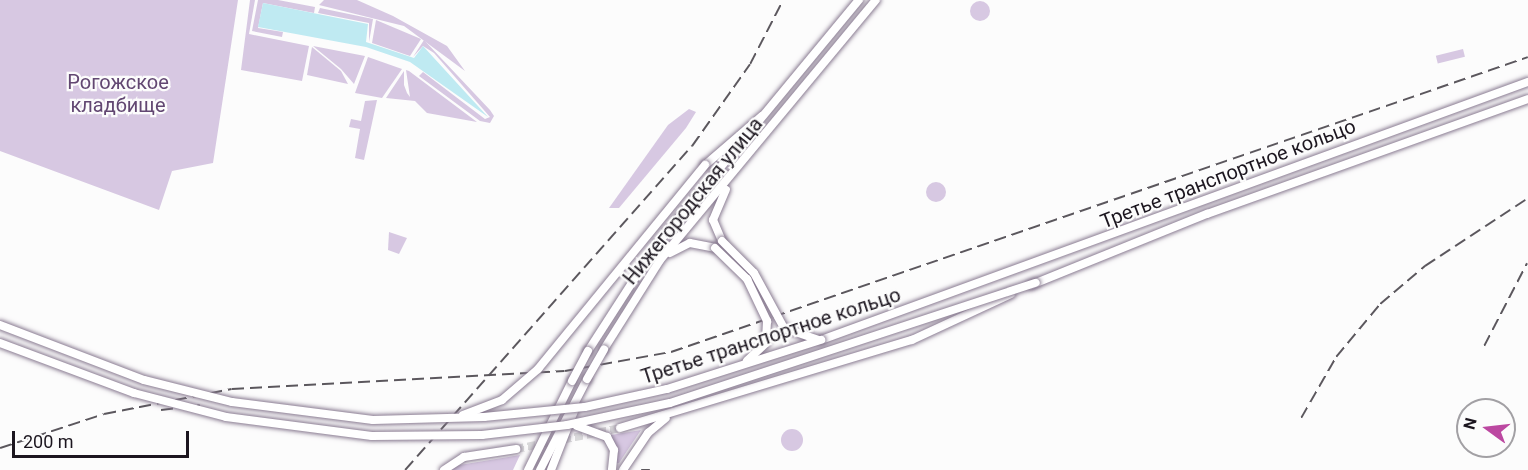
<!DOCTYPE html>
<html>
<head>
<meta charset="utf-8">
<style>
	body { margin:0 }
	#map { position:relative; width:1528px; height:470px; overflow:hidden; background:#fcfcfc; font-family:Roboto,sans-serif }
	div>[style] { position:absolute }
	.green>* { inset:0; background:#d7c8e2; transform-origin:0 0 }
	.round { border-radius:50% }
	.water>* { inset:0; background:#bfeaf2 }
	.primary-tunnel>* { height:8px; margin-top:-4px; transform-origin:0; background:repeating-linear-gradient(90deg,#dadadb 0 8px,transparent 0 12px) }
	.roads { filter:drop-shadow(0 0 2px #8a7c92) drop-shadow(0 0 2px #8a7c92) }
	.primary>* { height:8px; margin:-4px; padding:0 4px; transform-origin:4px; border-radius:4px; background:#fff }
	.tram>* { height:1.5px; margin:-0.75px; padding:0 0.75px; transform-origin:0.75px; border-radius:0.75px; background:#5b575d }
	.rail>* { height:1.5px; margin-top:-0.75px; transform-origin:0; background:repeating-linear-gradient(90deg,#5b575d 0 12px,transparent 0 18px) }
	.bridges { filter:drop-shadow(0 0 2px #8a7c92) drop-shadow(0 0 2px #8a7c92) }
	.primary-bridge>* { height:8px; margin:-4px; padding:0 4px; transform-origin:4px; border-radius:4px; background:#fff }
	span { translate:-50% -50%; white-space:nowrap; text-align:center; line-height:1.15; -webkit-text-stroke:4.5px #fcfcfc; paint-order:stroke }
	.park-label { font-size:20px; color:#624772 }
	.street-label { font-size:20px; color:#1c161f }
	.north { position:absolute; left:1456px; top:398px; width:60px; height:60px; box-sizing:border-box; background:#fcfcfc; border:2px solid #a2a0a4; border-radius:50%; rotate:285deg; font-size:16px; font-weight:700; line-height:24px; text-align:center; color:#1c161f }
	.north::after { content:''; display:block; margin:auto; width:21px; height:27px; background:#bc48a1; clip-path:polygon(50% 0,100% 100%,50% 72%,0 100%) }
	.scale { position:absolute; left:12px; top:431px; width:177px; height:27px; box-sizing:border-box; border:3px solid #1c161f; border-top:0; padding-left:8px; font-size:18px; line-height:21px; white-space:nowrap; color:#1c161f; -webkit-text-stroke:4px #fcfcfc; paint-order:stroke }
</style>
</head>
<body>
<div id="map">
	<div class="green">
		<div style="clip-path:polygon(0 0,238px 0,213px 163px,172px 171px,159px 210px,0 151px)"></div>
		<div style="clip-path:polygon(250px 0,255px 0,249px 34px,309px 46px,302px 81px,241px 70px)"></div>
		<div style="clip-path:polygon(258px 0,278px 0,315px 7px,314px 13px,263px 3px,258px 28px,283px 32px,282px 37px,252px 31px)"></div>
		<div style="clip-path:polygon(324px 0,357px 0,393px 16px,447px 46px,465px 71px,404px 26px,319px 5px)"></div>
		<div class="round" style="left:970px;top:1px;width:20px;height:20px"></div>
		<div style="clip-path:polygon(320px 8px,373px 19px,369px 42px,369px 23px,318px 13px)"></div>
		<div style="clip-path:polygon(376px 20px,421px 39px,410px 56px,372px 43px)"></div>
		<div style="clip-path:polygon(424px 40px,490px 110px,494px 116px,490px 123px,480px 121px,419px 76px,423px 72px,485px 119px,490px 117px,434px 53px,423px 46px,413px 57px)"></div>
		<div style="clip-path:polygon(313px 46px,365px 56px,354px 84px,341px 69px)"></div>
		<div style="clip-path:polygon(312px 47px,341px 71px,348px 84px,307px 75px)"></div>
		<div style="left:1463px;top:49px;width:8px;height:28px;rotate:76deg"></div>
		<div style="clip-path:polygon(368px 57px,402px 69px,382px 98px,355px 93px)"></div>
		<div style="clip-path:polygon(406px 70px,409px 71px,477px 122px,427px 113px,415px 101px,386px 98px,404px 71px,404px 85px,407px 93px,410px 97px)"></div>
		<div style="clip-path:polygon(377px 100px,364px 160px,355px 158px,360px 129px,349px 127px,351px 119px,361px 121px,365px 101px)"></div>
		<div style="clip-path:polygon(689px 109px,696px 112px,686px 128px,619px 208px,609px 208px,668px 125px)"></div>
		<div class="round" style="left:926px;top:182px;width:20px;height:20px"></div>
		<div style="clip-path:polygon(389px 232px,407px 238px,399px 254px,388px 250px)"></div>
		<div class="round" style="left:781px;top:429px;width:22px;height:22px"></div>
		<div style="clip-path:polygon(641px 430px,619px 463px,615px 463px,611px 435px)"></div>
		<div style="clip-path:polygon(520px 455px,513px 470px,450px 470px,453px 466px)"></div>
	</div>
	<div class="water">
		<div style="clip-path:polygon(263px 3px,368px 24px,366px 42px,414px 58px,423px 46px,488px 117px,410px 62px,366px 47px,258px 27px)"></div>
	</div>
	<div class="primary-tunnel">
		<div style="left:516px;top:449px;width:106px;rotate:-11.4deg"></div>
	</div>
	<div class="roads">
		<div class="primary">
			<div style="left:705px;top:165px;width:75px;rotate:-40.7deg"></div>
			<div style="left:722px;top:241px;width:23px;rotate:-113deg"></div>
			<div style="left:713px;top:220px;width:33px;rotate:-67deg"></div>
			<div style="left:670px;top:253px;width:22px;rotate:-27deg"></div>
			<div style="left:690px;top:243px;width:25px;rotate:11deg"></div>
			<div style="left:1031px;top:285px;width:190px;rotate:-22deg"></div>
			<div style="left:1207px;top:214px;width:341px;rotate:-19.7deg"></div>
			<div style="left:821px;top:340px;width:753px;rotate:-20.05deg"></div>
			<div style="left:604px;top:349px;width:105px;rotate:-57.8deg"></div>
			<div style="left:660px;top:260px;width:338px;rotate:-50.3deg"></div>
			<div style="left:588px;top:351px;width:127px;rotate:-57.2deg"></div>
			<div style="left:657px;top:244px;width:317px;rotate:-50.4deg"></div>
			<div style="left:620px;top:428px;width:305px;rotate:-16.8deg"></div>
			<div style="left:912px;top:340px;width:109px;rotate:-24.9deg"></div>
			<div style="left:444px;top:470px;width:24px;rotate:-33deg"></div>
			<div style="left:464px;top:457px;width:53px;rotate:-8.7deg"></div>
			<div style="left:528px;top:470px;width:99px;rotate:-63.7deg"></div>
			<div style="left:540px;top:470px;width:102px;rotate:-62.7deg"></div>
			<div style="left:551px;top:470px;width:69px;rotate:-68.7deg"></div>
			<div style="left:623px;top:470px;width:45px;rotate:-56deg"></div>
			<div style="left:648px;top:433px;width:23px;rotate:-40deg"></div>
		</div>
	</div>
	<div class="tram">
		<div style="left:642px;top:470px;width:7px"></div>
	</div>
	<div class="rail">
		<div style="left:1484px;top:346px;width:93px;rotate:-62.6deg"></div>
		<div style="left:161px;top:410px;width:39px;rotate:-7deg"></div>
		<div style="left:1301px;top:418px;width:70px;rotate:-60.2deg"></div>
		<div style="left:1336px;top:357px;width:69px;rotate:-50.3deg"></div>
		<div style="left:1380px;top:304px;width:59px;rotate:-40.2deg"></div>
		<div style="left:1425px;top:266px;width:123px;rotate:-33.4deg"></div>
		<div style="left:0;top:448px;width:109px;rotate:-18.1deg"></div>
		<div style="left:104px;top:414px;width:130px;rotate:-11.1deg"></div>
		<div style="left:232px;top:389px;width:333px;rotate:-3.1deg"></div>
		<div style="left:565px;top:371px;width:108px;rotate:-10.2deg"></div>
		<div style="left:671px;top:352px;width:906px;rotate:-18.99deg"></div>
		<div style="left:405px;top:470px;width:433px;rotate:-48.5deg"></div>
		<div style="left:692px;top:146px;width:100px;rotate:-54.7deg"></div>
		<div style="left:750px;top:64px;width:72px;rotate:-62.7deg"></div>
	</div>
	<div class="bridges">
		<div class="primary-bridge">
			<div style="left:722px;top:241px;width:45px;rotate:45deg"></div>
			<div style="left:754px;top:273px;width:63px;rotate:61.4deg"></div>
			<div style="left:784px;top:328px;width:36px;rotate:19deg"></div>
			<div style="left:715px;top:248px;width:45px;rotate:44.1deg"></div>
			<div style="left:747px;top:279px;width:47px;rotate:64.5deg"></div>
			<div style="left:767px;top:321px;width:22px;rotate:93deg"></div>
			<div style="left:766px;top:343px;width:26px;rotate:137deg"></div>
			<div style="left:0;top:325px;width:154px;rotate:20.9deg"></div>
			<div style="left:144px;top:380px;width:91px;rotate:14deg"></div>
			<div style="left:232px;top:402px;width:142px;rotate:7.3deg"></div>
			<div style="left:373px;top:420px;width:111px;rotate:-1.5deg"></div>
			<div style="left:484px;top:417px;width:101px;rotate:-5.7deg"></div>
			<div style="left:585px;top:407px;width:84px;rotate:-12.4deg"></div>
			<div style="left:667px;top:389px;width:162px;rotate:-17.7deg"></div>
			<div style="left:0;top:343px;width:143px;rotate:20.5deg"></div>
			<div style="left:134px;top:393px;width:95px;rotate:14.6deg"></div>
			<div style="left:226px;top:417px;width:147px;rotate:7.4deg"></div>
			<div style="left:372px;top:436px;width:110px;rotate:-0.5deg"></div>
			<div style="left:482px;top:435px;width:86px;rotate:-6.7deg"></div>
			<div style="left:567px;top:425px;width:105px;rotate:-12.1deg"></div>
			<div style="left:670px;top:403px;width:385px;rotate:-18.2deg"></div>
			<div style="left:587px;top:379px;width:34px;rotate:-60deg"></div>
			<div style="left:572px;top:381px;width:34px;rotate:-62deg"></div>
			<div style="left:463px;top:415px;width:42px;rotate:-21deg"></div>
			<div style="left:502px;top:400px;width:48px;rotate:-40.7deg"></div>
			<div style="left:538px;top:369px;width:264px;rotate:-50.7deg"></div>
			<div style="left:577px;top:426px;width:32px;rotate:20deg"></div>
			<div style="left:607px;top:437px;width:15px;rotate:62deg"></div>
			<div style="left:614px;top:450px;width:20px;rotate:96deg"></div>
		</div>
	</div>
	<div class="park-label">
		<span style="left:118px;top:94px">Рогожское<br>кладбище</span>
	</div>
	<div class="street-label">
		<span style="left:1228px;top:174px;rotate:-21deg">Третье транспортное кольцо</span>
		<span style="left:693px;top:201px;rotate:-51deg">Нижегородская улица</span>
		<span style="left:771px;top:336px;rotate:-18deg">Третье транспортное кольцо</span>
	</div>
	<div class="north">N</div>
	<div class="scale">200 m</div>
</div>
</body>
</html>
